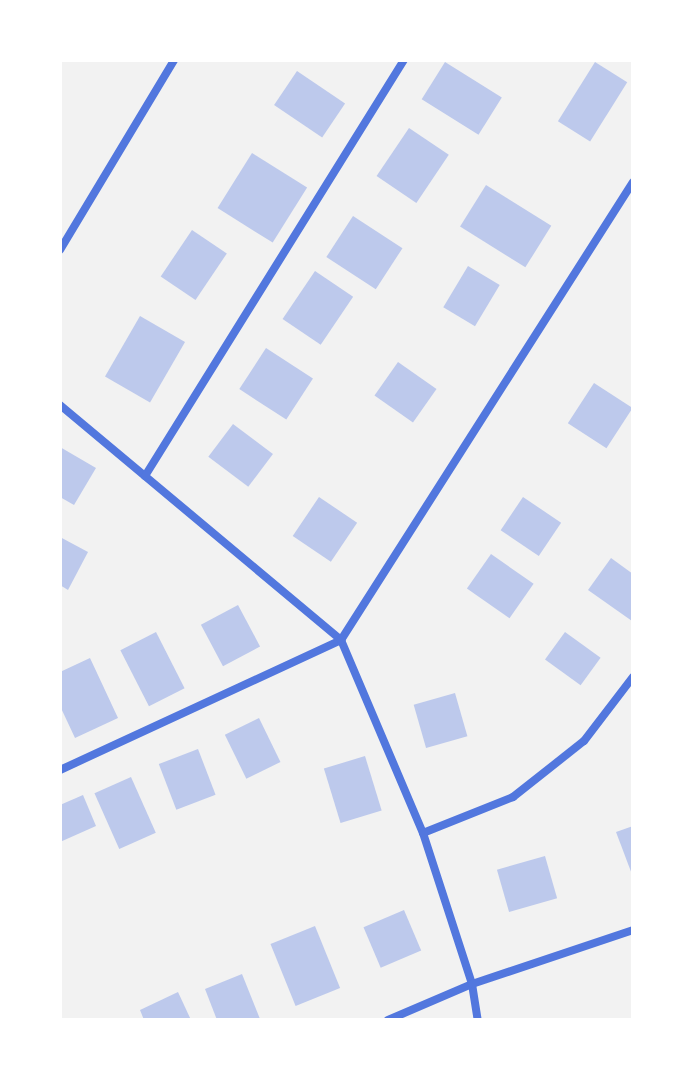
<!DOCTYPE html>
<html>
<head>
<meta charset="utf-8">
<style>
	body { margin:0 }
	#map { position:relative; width:693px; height:1080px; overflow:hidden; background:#f2f2f2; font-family:"Fira Sans",sans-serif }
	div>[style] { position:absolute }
	.building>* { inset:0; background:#bdc9ec; transform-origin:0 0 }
	.minor>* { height:8px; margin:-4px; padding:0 4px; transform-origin:4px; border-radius:4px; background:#5277de }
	span { translate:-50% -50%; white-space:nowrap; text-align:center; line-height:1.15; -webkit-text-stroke:6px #fff; paint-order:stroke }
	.frame { position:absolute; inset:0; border:62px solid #fff; pointer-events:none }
</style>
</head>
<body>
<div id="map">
	<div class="building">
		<div style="left:445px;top:62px;width:67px;height:44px;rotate:32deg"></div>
		<div style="left:595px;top:62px;width:38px;height:70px;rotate:32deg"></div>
		<div style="left:297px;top:71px;width:58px;height:41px;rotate:34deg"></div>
		<div style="left:409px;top:128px;width:48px;height:58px;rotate:34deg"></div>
		<div style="left:252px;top:153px;width:65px;height:65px;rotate:32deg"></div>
		<div style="left:486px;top:185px;width:77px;height:49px;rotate:32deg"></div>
		<div style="left:353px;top:216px;width:59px;height:49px;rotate:33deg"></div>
		<div style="left:192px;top:230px;width:42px;height:56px;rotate:34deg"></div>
		<div style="left:468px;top:266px;width:37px;height:48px;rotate:31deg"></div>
		<div style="left:315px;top:271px;width:46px;height:58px;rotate:34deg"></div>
		<div style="left:140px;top:316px;width:52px;height:70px;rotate:30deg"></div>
		<div style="left:266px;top:348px;width:56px;height:49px;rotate:33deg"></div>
		<div style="left:398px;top:362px;width:47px;height:41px;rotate:35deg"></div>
		<div style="left:594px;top:383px;width:46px;height:48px;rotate:33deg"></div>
		<div style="left:233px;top:424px;width:50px;height:41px;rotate:37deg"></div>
		<div style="clip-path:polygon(60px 447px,96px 468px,74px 505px,60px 497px)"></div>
		<div style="left:319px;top:497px;width:46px;height:47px;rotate:34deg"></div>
		<div style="left:523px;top:497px;width:46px;height:40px;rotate:34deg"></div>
		<div style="clip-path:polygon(60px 537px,88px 552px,68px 590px,60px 585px)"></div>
		<div style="left:491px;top:554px;width:52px;height:42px;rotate:35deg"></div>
		<div style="clip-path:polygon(611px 558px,633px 574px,632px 621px,588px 590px)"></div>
		<div style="left:238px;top:605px;width:47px;height:42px;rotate:62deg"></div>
		<div style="left:156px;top:632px;width:63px;height:40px;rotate:63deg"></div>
		<div style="left:565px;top:632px;width:44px;height:34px;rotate:36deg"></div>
		<div style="clip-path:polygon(90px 658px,118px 718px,75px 738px,60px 706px,60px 672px)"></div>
		<div style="left:455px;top:693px;width:45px;height:43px;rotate:74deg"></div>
		<div style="left:259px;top:718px;width:49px;height:38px;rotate:64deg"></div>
		<div style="left:198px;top:749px;width:49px;height:42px;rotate:69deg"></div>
		<div style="left:365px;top:756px;width:57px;height:43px;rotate:73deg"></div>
		<div style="left:131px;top:777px;width:61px;height:40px;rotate:66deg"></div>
		<div style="clip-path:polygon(83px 795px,96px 826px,60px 842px,60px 805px)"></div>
		<div style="clip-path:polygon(633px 826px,633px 877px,616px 832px)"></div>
		<div style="left:545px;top:856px;width:44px;height:50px;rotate:74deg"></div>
		<div style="left:404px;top:910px;width:44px;height:44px;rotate:67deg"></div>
		<div style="left:315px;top:926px;width:67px;height:48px;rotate:68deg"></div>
		<div style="clip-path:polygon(242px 974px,260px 1019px,217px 1020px,205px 989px)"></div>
		<div style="clip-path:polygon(178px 992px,191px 1020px,144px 1020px,140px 1010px)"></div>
	</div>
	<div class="minor">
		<div style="left:60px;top:250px;width:222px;rotate:-59deg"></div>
		<div style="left:60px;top:405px;width:366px;rotate:39.9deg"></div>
		<div style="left:341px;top:640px;width:210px;rotate:67deg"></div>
		<div style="left:423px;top:833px;width:159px;rotate:72deg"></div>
		<div style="left:472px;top:984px;width:36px;rotate:81deg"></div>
		<div style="left:145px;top:476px;width:490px;rotate:-58.1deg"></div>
		<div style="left:60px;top:770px;width:310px;rotate:-24.8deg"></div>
		<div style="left:341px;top:640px;width:543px;rotate:-57.48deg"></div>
		<div style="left:423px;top:833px;width:97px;rotate:-21.8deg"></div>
		<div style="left:513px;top:797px;width:90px;rotate:-38.3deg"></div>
		<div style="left:584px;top:741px;width:81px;rotate:-52.6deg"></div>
		<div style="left:388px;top:1020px;width:91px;rotate:-23.2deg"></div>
		<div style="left:472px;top:984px;width:170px;rotate:-18.5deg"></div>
	</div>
	<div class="frame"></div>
</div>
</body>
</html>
